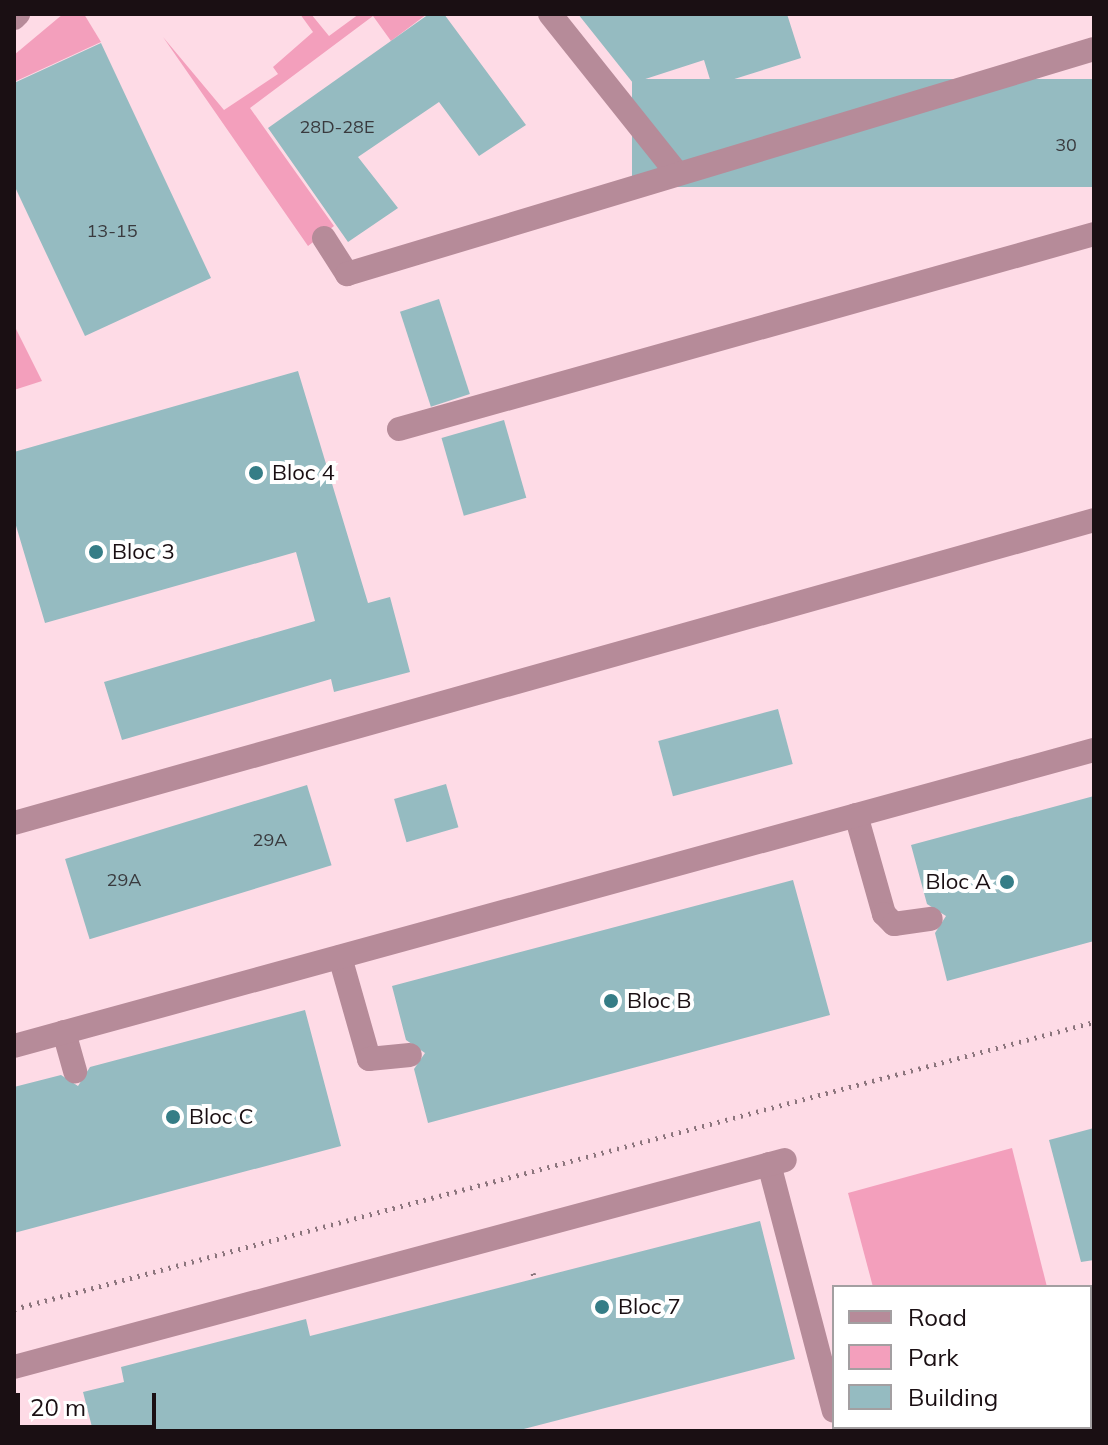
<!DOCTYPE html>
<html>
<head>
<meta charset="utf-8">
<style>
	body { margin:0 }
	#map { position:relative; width:1108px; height:1445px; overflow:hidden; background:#fedbe6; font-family:Mulish,sans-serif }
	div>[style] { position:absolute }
	.green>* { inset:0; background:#f39fbc }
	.building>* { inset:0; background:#95bbc1; transform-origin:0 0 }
	.path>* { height:5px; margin-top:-2.5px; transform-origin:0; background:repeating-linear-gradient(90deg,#8c757d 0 2px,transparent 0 8px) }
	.lane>* { height:24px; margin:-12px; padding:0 12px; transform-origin:12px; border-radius:12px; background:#b68b99 }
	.street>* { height:24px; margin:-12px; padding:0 12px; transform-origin:12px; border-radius:12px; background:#b68b99 }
	.dots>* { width:22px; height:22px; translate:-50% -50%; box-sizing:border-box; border:4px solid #fff; border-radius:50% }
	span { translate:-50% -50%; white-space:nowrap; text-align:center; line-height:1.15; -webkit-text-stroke:8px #fff; paint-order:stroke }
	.number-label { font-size:18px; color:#393a3e }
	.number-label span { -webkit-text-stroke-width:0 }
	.poi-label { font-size:22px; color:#1a0f13 }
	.left { translate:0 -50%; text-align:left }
	.right { translate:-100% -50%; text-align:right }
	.frame { position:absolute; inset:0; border:16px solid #1a0f13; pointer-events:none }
	.legend { position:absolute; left:832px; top:1285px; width:260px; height:144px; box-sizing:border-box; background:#fff; border:2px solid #a39fa1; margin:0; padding:10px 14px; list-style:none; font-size:24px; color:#1a0f13 }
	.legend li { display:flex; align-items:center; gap:16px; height:40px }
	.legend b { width:40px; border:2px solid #a39fa1 }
	.scale { position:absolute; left:16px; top:1393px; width:140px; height:36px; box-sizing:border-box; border:4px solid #1a0f13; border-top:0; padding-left:10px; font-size:24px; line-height:28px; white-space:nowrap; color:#1a0f13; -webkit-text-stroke:6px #fff; paint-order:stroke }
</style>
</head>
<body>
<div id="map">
	<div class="green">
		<div style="clip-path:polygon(63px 14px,84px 14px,101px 42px,14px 82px,14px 55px)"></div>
		<div style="clip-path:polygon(300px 14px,311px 14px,329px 36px,359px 14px,427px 14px,391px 41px,373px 16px,250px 108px,334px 226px,308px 246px,163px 37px,224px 110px,278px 74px,273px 67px,313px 32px)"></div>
		<div style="clip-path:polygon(14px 325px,42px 381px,14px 390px)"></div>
		<div style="clip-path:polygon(1012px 1148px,1047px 1287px,873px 1287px,848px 1193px)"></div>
	</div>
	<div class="building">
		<div style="clip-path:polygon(429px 14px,444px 14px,526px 125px,479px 156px,439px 102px,358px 157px,398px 208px,348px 242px,268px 128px)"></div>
		<div style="clip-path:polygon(578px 14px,787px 14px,801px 58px,712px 86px,704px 60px,633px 83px)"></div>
		<div style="clip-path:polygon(101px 43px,211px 278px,85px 336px,14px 185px,14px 83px)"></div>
		<div style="left:1094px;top:79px;width:108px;height:462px;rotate:90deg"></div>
		<div style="left:439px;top:299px;width:100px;height:41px;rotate:72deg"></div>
		<div style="clip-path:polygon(298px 371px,368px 603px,390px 597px,410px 672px,334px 692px,331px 679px,122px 740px,104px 682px,315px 621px,296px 552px,45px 623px,14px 519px,14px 452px)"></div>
		<div style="left:504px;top:420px;width:81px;height:65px;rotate:74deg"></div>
		<div style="left:778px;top:709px;width:57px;height:124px;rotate:75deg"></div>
		<div style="left:446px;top:784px;width:45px;height:54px;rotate:74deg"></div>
		<div style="left:307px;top:785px;width:84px;height:253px;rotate:73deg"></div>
		<div style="clip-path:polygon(1094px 796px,1094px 941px,947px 981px,935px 933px,946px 916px,927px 904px,911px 845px)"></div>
		<div style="clip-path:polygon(793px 880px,830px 1015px,428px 1123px,414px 1069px,425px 1053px,406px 1040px,392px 986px)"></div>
		<div style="clip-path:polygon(305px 1010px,341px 1146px,14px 1233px,14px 1087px,61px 1075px,78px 1086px,90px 1067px)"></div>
		<div style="clip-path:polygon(1094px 1128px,1094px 1260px,1081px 1262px,1049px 1140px)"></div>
		<div style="clip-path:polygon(760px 1221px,795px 1359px,516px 1431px,93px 1431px,83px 1392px,124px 1382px,121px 1367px,306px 1319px,310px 1336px)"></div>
	</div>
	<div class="path">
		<div style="left:533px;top:1273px;width:6px;rotate:72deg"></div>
		<div style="left:14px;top:1309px;width:1117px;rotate:-14.88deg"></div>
		<div style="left:1048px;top:1427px;width:4px;rotate:76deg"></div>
		<div style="left:1020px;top:1431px;width:15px;rotate:-16deg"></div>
	</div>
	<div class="lane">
		<div style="left:550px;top:14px;width:203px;rotate:51.4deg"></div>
		<div style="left:324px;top:238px;width:43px;rotate:57.4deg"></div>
		<div style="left:347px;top:274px;width:780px;rotate:-16.76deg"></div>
		<div style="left:399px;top:429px;width:722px;rotate:-15.67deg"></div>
		<div style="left:856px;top:815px;width:103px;rotate:74.2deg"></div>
		<div style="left:884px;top:914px;width:14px;rotate:45deg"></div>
		<div style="left:894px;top:924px;width:37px;rotate:-8deg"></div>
		<div style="left:340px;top:957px;width:106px;rotate:74.1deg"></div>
		<div style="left:369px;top:1059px;width:41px;rotate:-5.6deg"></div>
		<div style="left:64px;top:1032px;width:41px;rotate:74.2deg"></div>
		<div style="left:1090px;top:1378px;width:4px;rotate:-14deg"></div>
		<div style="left:896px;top:1431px;width:15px;rotate:-16deg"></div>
	</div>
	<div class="street">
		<div style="left:14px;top:18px;width:6px;rotate:-45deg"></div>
		<div style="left:14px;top:823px;width:1122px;rotate:-15.67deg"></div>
		<div style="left:14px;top:1046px;width:1120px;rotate:-15.33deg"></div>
		<div style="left:769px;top:1164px;width:255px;rotate:75.3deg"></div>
		<div style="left:14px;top:1367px;width:798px;rotate:-15.03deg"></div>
	</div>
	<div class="dots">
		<div style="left:256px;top:473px;background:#357d86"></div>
		<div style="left:96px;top:552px;background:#357d86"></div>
		<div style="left:1007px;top:882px;background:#357d86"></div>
		<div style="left:611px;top:1001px;background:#357d86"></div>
		<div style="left:173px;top:1117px;background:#357d86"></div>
		<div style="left:602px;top:1307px;background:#357d86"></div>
	</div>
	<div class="number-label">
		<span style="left:337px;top:127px">28D-28E</span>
		<span style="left:1066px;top:145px">30</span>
		<span style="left:112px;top:231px">13-15</span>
		<span style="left:270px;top:840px">29A</span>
		<span style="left:124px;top:880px">29A</span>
	</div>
	<div class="poi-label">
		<span class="left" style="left:272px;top:473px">Bloc 4</span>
		<span class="left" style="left:112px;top:552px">Bloc 3</span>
		<span class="right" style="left:991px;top:882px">Bloc A</span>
		<span class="left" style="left:627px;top:1001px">Bloc B</span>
		<span class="left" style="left:189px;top:1117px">Bloc C</span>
		<span class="left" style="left:618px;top:1307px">Bloc 7</span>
	</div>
	<div class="frame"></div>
	<ul class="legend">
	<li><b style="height:10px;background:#b68b99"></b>Road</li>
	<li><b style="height:22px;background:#f39fbc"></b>Park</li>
	<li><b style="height:22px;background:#95bbc1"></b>Building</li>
	</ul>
	<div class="scale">20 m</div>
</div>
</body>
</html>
